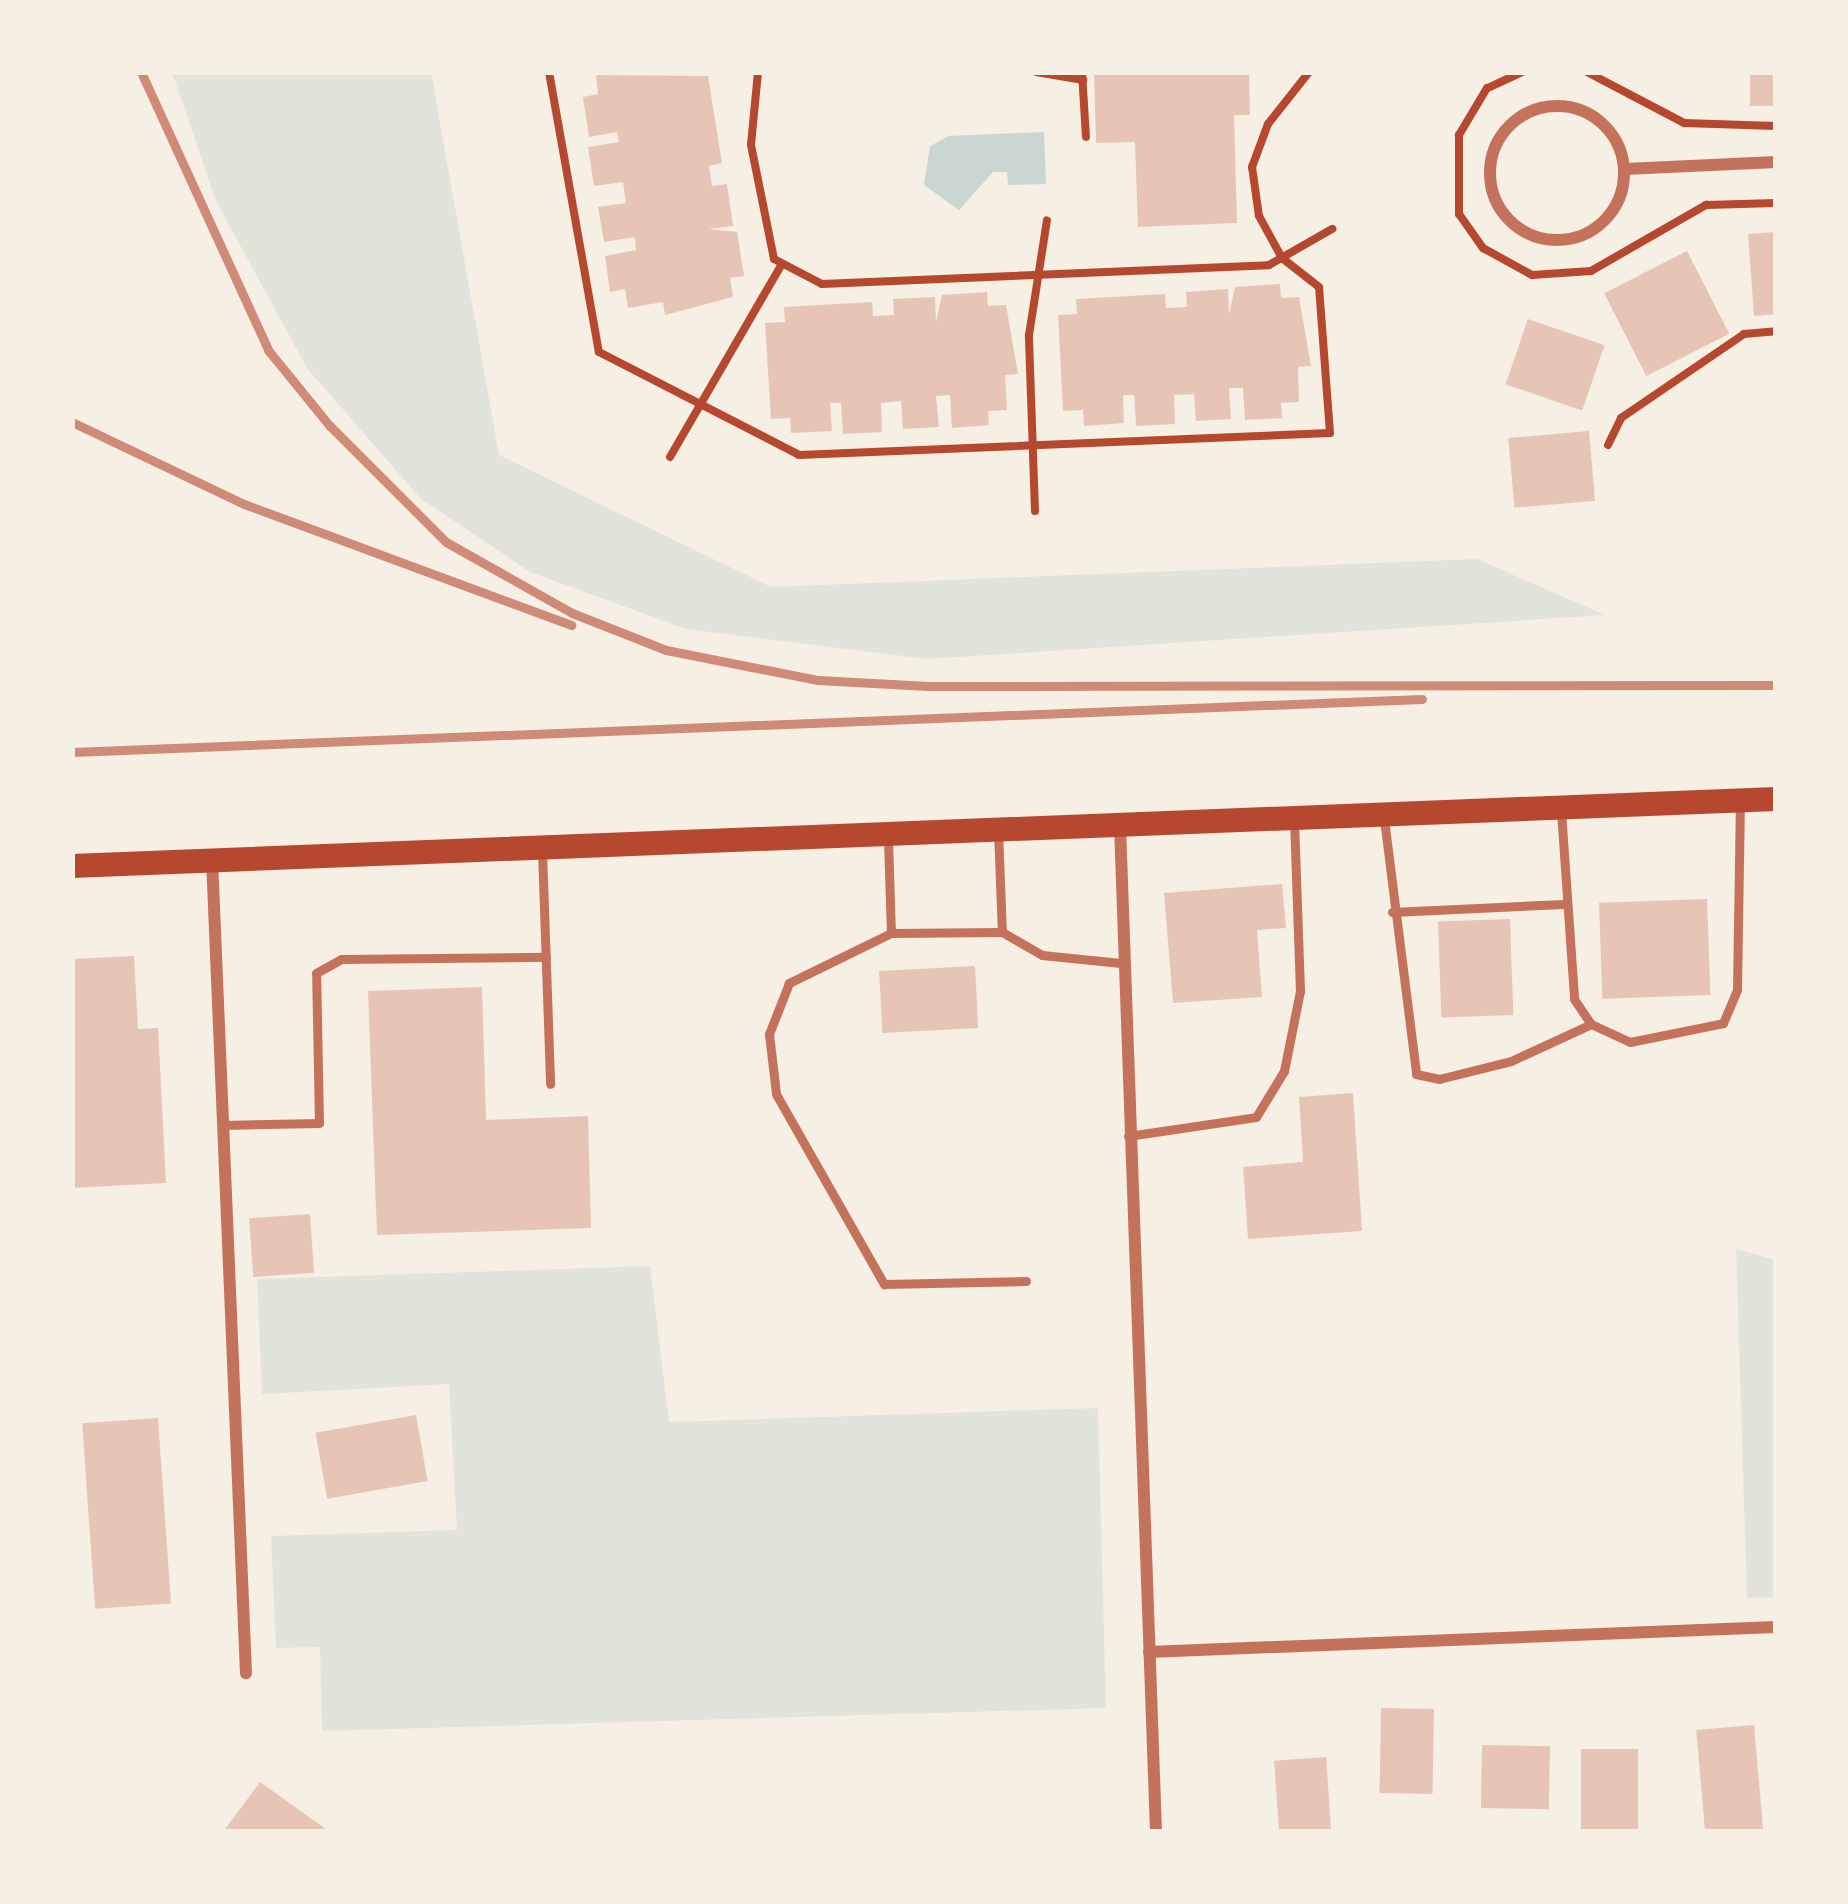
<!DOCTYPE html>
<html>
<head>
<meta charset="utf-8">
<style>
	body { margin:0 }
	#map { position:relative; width:1848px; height:1904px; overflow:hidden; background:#f6efe4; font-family:"Open Sans",sans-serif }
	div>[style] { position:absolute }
	.green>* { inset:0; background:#e2e4dc }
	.water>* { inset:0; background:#c9d6d2 }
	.building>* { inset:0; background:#e6c5b7; transform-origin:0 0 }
	.path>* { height:8px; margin:-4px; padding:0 4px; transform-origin:4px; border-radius:4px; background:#b5482f }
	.service>* { height:9px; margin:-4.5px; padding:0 4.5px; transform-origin:4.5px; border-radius:4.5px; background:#c5725c }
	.minor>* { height:12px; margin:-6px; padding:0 6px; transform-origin:6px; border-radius:6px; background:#c5725c }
	.minor>.ring { margin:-6px; padding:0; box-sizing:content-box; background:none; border:12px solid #c5725c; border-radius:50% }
	.secondary>* { height:24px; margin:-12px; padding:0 12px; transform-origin:12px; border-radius:12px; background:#b5482f }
	.rail>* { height:9px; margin:-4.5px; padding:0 4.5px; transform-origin:4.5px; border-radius:4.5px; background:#cf8b77 }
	span { translate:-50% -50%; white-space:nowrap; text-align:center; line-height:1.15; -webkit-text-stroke:12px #f6efe4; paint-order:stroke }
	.frame { position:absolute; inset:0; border:75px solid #f6efe4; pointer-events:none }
</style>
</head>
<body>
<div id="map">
	<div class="green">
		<div style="clip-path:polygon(172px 72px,431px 72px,499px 455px,771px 587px,1477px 559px,1605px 615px,927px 659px,686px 629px,530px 572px,421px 499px,307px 368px,216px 201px)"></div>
		<div style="clip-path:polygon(1736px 1249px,1776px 1260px,1776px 1597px,1747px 1598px)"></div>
		<div style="clip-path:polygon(650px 1266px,669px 1422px,1098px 1408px,1106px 1708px,322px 1731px,320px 1647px,276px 1648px,271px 1536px,457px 1530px,449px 1384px,262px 1394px,257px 1279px)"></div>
	</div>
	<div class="water">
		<div style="clip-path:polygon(1044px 132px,1046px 184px,1008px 185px,1007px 172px,993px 172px,959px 210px,924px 185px,930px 146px,949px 136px)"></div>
	</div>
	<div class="building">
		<div style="clip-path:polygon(1094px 72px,1249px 72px,1250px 115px,1234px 115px,1237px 223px,1138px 227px,1135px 142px,1096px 143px)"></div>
		<div style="left:1750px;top:72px;width:26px;height:34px"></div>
		<div style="clip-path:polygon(596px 75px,708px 76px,722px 163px,709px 166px,712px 186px,727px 184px,733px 226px,708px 229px,737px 232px,744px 276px,730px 278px,733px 297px,665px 315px,663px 302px,628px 308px,625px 289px,610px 292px,605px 256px,636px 250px,635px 237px,604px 242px,598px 207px,626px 203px,623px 182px,594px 186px,588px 147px,619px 142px,617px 132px,589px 137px,583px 97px,598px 94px)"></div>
		<div style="clip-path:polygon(1776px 232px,1776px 314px,1754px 316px,1748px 234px)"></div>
		<div style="left:1687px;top:251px;width:93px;height:93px;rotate:63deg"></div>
		<div style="clip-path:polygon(1280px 284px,1281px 298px,1299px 297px,1311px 366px,1298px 367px,1299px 402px,1281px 403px,1282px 418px,1245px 420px,1243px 388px,1229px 388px,1231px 419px,1196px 421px,1194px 394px,1174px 395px,1175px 424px,1136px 426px,1134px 395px,1123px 395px,1124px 423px,1084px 426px,1083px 410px,1063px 411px,1058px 315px,1077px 314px,1076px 299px,1165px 294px,1166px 308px,1187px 307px,1186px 292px,1228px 289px,1229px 315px,1235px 287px)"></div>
		<div style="clip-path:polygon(987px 292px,988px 306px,1006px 305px,1018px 374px,1005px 375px,1007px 410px,988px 411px,989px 425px,952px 428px,950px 395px,936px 396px,939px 427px,903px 429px,901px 401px,881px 403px,882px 432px,843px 434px,841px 403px,830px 403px,832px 431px,791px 433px,790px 418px,771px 419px,765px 323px,785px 322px,784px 307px,872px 302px,873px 316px,894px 315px,893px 299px,935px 297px,936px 322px,942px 295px)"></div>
		<div style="left:1528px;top:319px;width:81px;height:69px;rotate:19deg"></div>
		<div style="left:1589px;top:431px;width:70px;height:81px;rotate:85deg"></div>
		<div style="clip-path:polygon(1282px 884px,1286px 928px,1257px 930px,1262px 997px,1173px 1003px,1164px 893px)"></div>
		<div style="left:1707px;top:899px;width:96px;height:108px;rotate:88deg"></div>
		<div style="left:1510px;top:919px;width:96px;height:72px;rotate:88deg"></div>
		<div style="clip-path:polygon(134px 956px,138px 1029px,158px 1028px,166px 1183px,72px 1188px,72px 959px)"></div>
		<div style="left:975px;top:966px;width:62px;height:96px;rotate:87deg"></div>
		<div style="clip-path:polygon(482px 987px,486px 1120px,588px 1116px,591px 1228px,377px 1235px,368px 991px)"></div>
		<div style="clip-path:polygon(1353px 1093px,1362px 1231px,1248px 1239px,1243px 1167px,1303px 1162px,1299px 1097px)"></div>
		<div style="left:310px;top:1214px;width:59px;height:61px;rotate:86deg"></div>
		<div style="left:416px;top:1415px;width:67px;height:102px;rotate:80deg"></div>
		<div style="left:158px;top:1418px;width:186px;height:76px;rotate:86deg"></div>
		<div style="left:1381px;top:1708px;width:53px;height:85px;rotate:1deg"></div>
		<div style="left:1754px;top:1725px;width:107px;height:58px;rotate:85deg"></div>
		<div style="left:1482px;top:1745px;width:68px;height:63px;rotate:1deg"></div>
		<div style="left:1581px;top:1749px;width:57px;height:83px"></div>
		<div style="left:1326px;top:1757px;width:75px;height:52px;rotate:86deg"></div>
		<div style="clip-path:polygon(260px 1782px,330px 1832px,223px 1832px)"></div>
	</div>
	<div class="path">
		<div style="left:549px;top:72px;width:284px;rotate:79.9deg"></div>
		<div style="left:599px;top:352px;width:225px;rotate:27.2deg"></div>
		<div style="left:799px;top:455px;width:531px;rotate:-2.37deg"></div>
		<div style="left:1330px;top:433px;width:146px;rotate:-94.3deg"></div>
		<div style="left:1319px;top:287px;width:47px;rotate:-141.9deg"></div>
		<div style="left:1282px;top:258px;width:48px;rotate:-118.7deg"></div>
		<div style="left:1259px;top:216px;width:49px;rotate:-98.1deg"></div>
		<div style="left:1252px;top:167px;width:46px;rotate:-69.6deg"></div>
		<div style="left:1268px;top:124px;width:66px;rotate:-51.7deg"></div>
		<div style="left:758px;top:72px;width:73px;rotate:95.5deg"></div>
		<div style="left:751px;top:145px;width:116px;rotate:78.6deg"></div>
		<div style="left:774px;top:259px;width:54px;rotate:27.5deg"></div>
		<div style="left:822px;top:284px;width:447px;rotate:-2.4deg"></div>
		<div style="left:1269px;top:265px;width:73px;rotate:-29.7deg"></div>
		<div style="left:1036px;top:72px;width:48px;rotate:9.7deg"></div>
		<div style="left:1082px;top:72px;width:65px;rotate:86.5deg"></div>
		<div style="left:1522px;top:72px;width:38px;rotate:155deg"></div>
		<div style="left:1487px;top:88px;width:55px;rotate:120.8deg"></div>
		<div style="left:1459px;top:135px;width:79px;rotate:90deg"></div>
		<div style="left:1459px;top:214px;width:42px;rotate:54.8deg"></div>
		<div style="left:1483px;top:248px;width:56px;rotate:28.9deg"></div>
		<div style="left:1532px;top:275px;width:59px;rotate:-3.9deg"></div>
		<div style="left:1591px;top:271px;width:133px;rotate:-29.9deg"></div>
		<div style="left:1706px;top:205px;width:70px;rotate:-1.6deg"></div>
		<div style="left:1587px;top:72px;width:110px;rotate:27.7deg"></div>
		<div style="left:1684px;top:123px;width:92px;rotate:1.9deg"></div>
		<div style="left:1608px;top:445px;width:30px;rotate:-64deg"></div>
		<div style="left:1621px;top:418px;width:149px;rotate:-34.3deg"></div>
		<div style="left:1744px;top:334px;width:32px;rotate:-5deg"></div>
		<div style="left:670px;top:457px;width:220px;rotate:-59.9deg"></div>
		<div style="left:1035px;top:511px;width:176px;rotate:-92deg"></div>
		<div style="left:1029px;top:335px;width:116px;rotate:-81.1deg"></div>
	</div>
	<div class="service">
		<div style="left:1561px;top:811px;width:188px;rotate:86deg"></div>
		<div style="left:1574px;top:999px;width:30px;rotate:56deg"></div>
		<div style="left:1591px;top:1024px;width:43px;rotate:24.8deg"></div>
		<div style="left:1630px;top:1042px;width:95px;rotate:-11.5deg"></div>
		<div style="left:1723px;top:1023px;width:36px;rotate:-67deg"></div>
		<div style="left:1737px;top:990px;width:185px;rotate:-89.1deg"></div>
		<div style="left:1384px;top:819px;width:257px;rotate:82.8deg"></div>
		<div style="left:1416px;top:1074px;width:24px;rotate:12deg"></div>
		<div style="left:1439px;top:1079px;width:74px;rotate:-14deg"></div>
		<div style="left:1511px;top:1061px;width:88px;rotate:-24.8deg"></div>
		<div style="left:998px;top:830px;width:102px;rotate:87.8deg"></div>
		<div style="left:888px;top:839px;width:94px;rotate:88.2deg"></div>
		<div style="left:891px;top:933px;width:111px;rotate:-0.5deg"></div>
		<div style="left:1002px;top:932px;width:46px;rotate:29.9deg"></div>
		<div style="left:1042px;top:955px;width:79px;rotate:5.8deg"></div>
		<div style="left:542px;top:851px;width:233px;rotate:88deg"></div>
		<div style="left:1392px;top:912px;width:172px;rotate:-2.7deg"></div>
		<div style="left:891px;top:933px;width:114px;rotate:153.9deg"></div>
		<div style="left:789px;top:983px;width:55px;rotate:111.4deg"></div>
		<div style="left:769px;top:1034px;width:60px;rotate:83.3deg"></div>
		<div style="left:776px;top:1094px;width:219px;rotate:60.4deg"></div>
		<div style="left:884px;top:1284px;width:142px;rotate:-1.2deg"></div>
		<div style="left:223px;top:1125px;width:96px;rotate:-1.2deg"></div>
		<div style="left:319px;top:1123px;width:150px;rotate:-91.1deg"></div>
		<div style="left:316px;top:973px;width:29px;rotate:-29deg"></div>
		<div style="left:341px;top:959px;width:205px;rotate:-0.6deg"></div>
		<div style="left:1128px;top:1136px;width:129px;rotate:-8.4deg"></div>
		<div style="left:1256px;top:1117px;width:54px;rotate:-58.7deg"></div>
		<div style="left:1284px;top:1071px;width:82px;rotate:-78.7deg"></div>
		<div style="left:1300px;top:991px;width:168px;rotate:-92deg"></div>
	</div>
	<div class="minor">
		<div class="ring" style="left:1490px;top:106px;width:122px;height:122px"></div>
		<div style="left:1625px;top:169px;width:151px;rotate:-2.7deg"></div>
		<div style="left:1120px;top:826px;width:1007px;rotate:87.95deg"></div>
		<div style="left:212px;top:859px;width:815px;rotate:87.61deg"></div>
		<div style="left:1149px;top:1652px;width:627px;rotate:-2.28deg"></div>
	</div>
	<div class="secondary">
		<div style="left:72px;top:866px;width:1705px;rotate:-2.25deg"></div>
	</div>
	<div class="rail">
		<div style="left:141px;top:72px;width:306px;rotate:65.4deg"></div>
		<div style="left:268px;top:350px;width:97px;rotate:50.9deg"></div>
		<div style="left:329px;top:425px;width:165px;rotate:45deg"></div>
		<div style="left:446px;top:542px;width:145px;rotate:29.4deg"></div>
		<div style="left:572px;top:613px;width:101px;rotate:21.5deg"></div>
		<div style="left:666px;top:650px;width:155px;rotate:11.2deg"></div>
		<div style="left:818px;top:680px;width:110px;rotate:3.1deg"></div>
		<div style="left:928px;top:686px;width:848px;rotate:-0.07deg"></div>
		<div style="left:72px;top:422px;width:191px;rotate:25.5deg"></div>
		<div style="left:244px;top:504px;width:349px;rotate:20.3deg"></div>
		<div style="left:72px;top:752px;width:1351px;rotate:-2.25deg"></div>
	</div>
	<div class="frame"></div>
</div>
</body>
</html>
